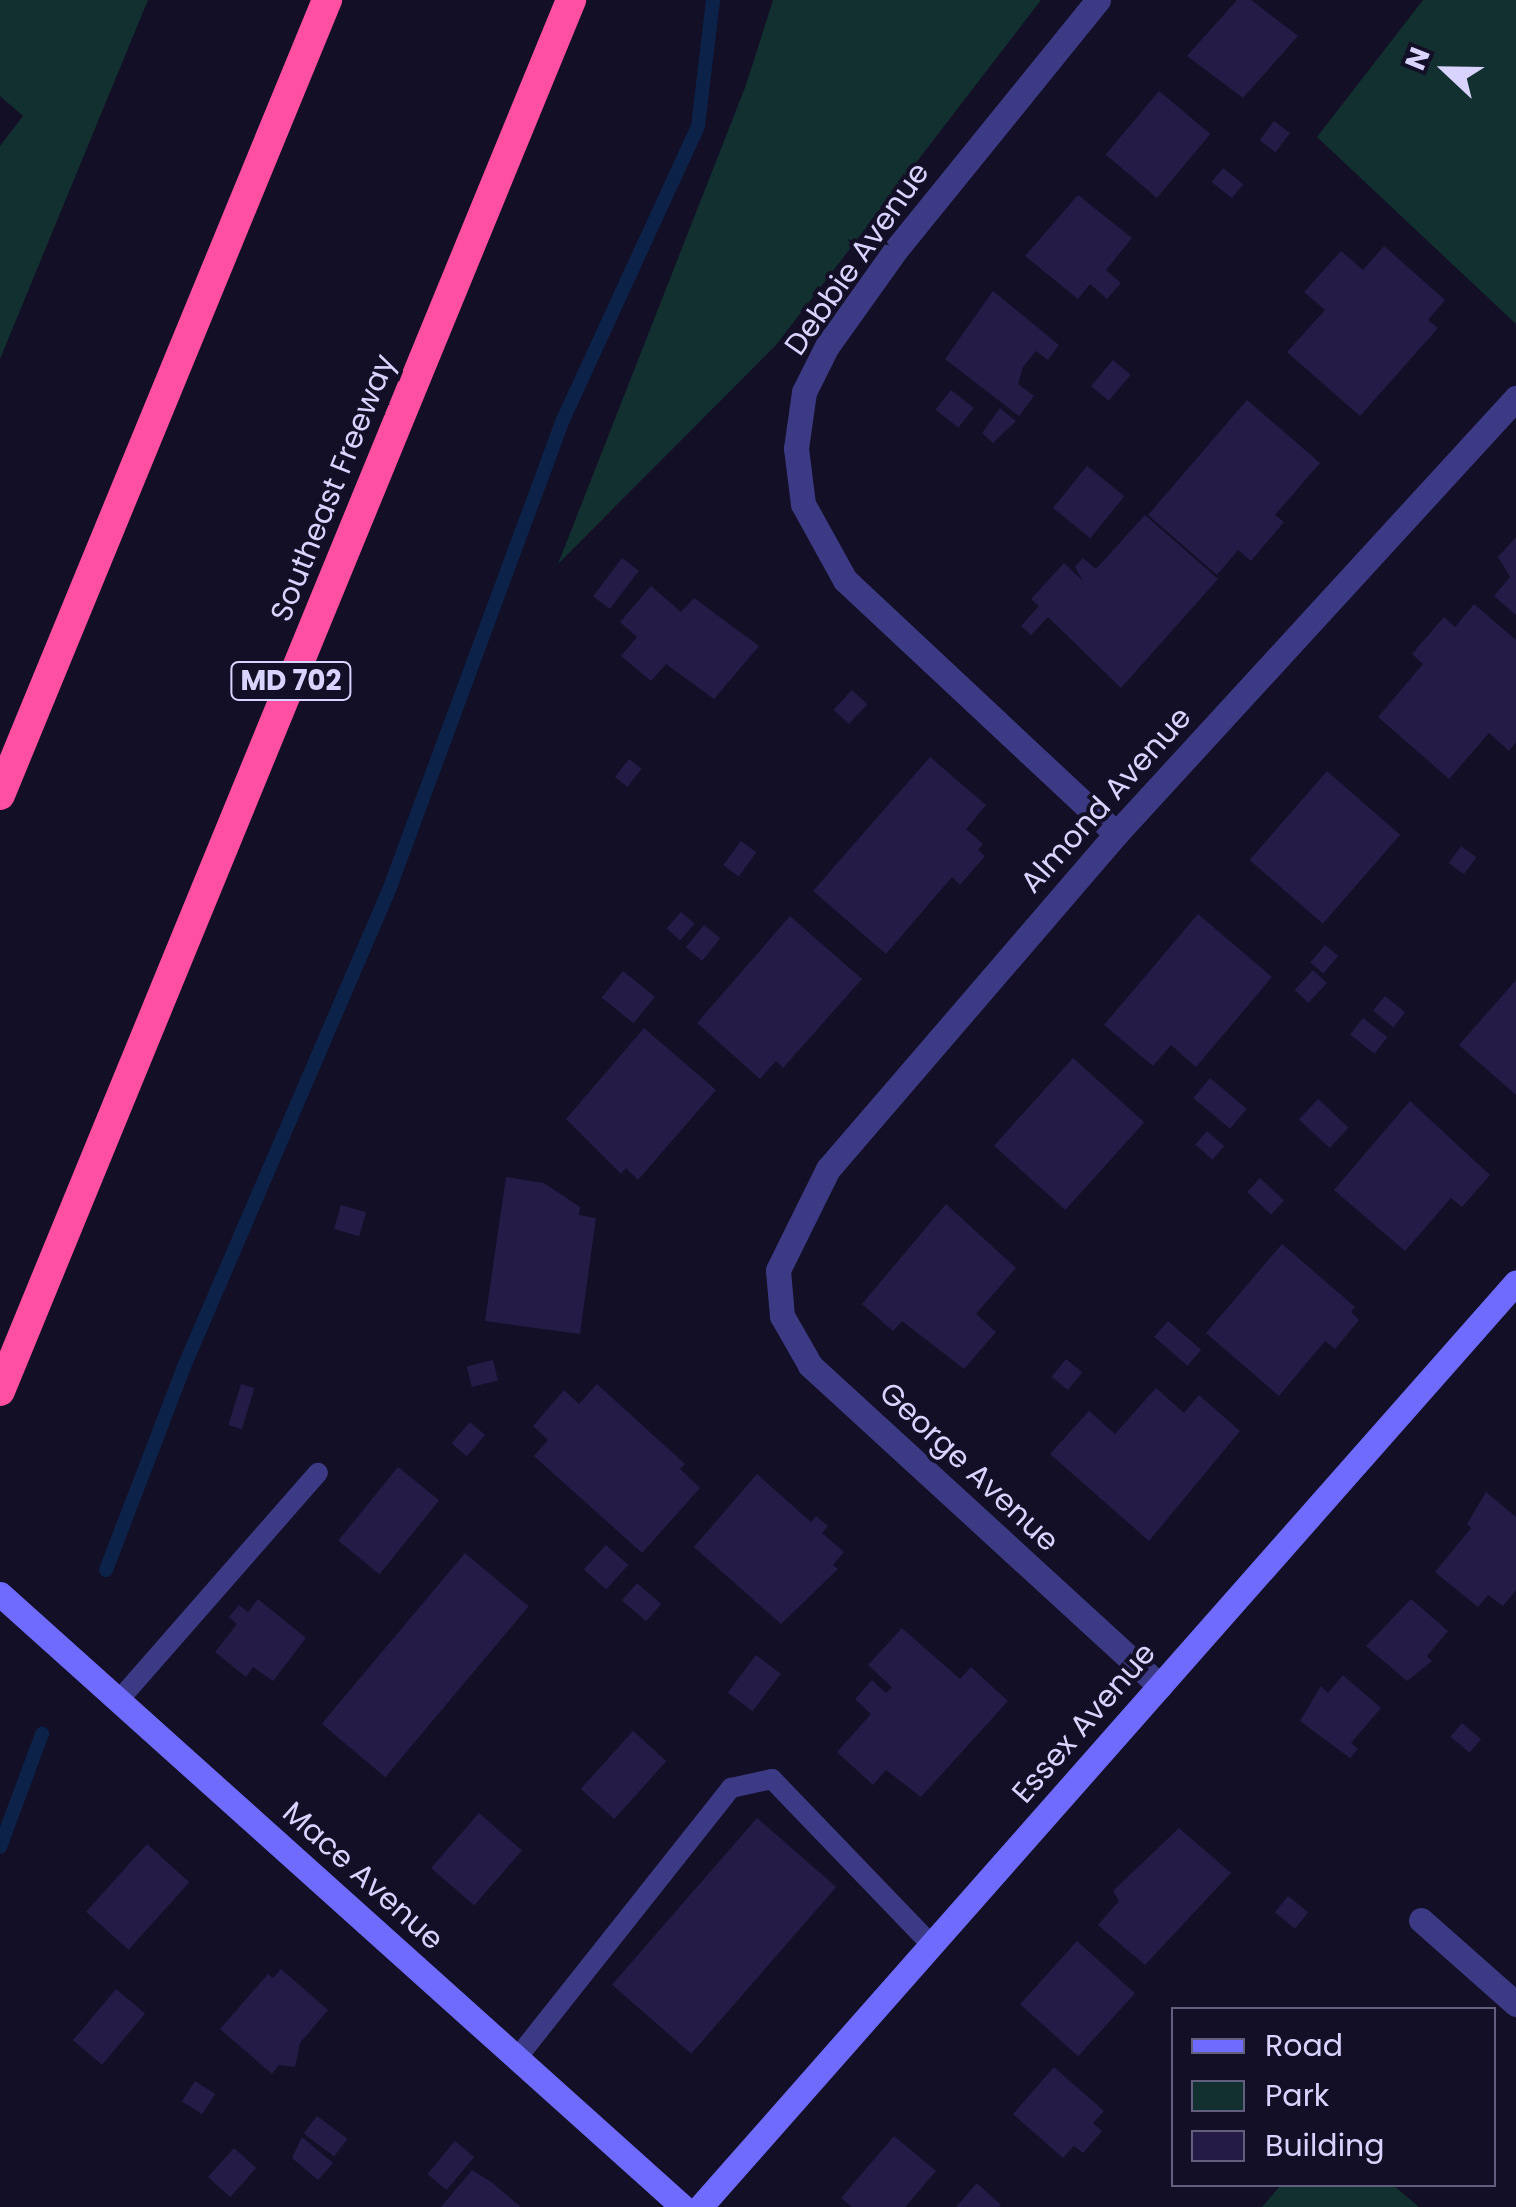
<!DOCTYPE html>
<html>
<head>
<meta charset="utf-8">
<style>
	body { margin:0 }
	#map { position:relative; width:1516px; height:2207px; overflow:hidden; background:#130f26; font-family:Poppins,sans-serif }
	div>[style] { position:absolute }
	.green>* { inset:0; background:#12302f }
	.stream>* { height:14px; margin:-7px; padding:0 7px; transform-origin:7px; border-radius:7px; background:#0c2248 }
	.building>* { inset:0; background:#241b47; transform-origin:0 0 }
	.lane>* { height:20px; margin:-10px; padding:0 10px; transform-origin:10px; border-radius:10px; background:#3d3a85 }
	.street>* { height:25px; margin:-12.5px; padding:0 12.5px; transform-origin:12.5px; border-radius:12.5px; background:#3d3a85 }
	.secondary>* { height:25px; margin:-12.5px; padding:0 12.5px; transform-origin:12.5px; border-radius:12.5px; background:#6f6bff }
	.highway>* { height:30px; margin:-15px; padding:0 15px; transform-origin:15px; border-radius:15px; background:#ff4fa3 }
	span { translate:-50% -50%; white-space:nowrap; text-align:center; line-height:1.15; -webkit-text-stroke:8px #130f26; paint-order:stroke }
	.shield-label span { padding:2px 8px; background:#130f26; border:2px solid; border-radius:8px; -webkit-text-stroke-width:0 }
	.shield-label { font-size:28px; color:#d9d4ff; font-weight:700 }
	.street-label { font-size:30px; color:#d9d4ff }
	.legend { position:absolute; left:1171px; top:2007px; width:325px; height:180px; box-sizing:border-box; background:#130f26; border:2px solid #625e7d; margin:0; padding:12px 18px; list-style:none; font-size:30px; color:#d9d4ff }
	.legend li { display:flex; align-items:center; gap:20px; height:50px }
	.legend b { width:50px; border:2px solid #625e7d }
	.north { position:absolute; left:1396px; top:20px; width:100px; height:100px; -webkit-text-stroke:8px #130f26; paint-order:stroke; rotate:292deg; font-size:28px; font-weight:700; line-height:40px; text-align:center; color:#d9d4ff }
	.north::after { content:''; display:block; margin:auto; width:35px; height:45px; background:#d9d4ff; clip-path:polygon(50% 0,100% 100%,50% 72%,0 100%) }
</style>
</head>
<body>
<div id="map">
	<div class="green">
		<div style="clip-path:polygon(0 0,148px 0,0 359px,0 146px,23px 116px,0 96px)"></div>
		<div style="clip-path:polygon(773px 0,1041px 0,776px 345px,558px 564px,746px 85px)"></div>
		<div style="clip-path:polygon(1423px 0,1516px 0,1516px 324px,1317px 137px)"></div>
		<div style="clip-path:polygon(1282px 2184px,1393px 2185px,1419px 2207px,1262px 2207px)"></div>
	</div>
	<div class="stream">
		<div style="left:106px;top:1570px;width:215px;rotate:-69deg"></div>
		<div style="left:183px;top:1369px;width:521px;rotate:-66.73deg"></div>
		<div style="left:389px;top:890px;width:499px;rotate:-69.7deg"></div>
		<div style="left:562px;top:422px;width:326px;rotate:-65.3deg"></div>
		<div style="left:698px;top:126px;width:127px;rotate:-83.2deg"></div>
		<div style="left:0;top:1847px;width:121px;rotate:-69.6deg"></div>
	</div>
	<div class="building">
		<div style="clip-path:polygon(1237px 0,1251px 0,1298px 36px,1243px 98px,1187px 56px)"></div>
		<div style="left:1159px;top:91px;width:67px;height:83px;rotate:40deg"></div>
		<div style="left:1274px;top:121px;width:20px;height:24px;rotate:37deg"></div>
		<div style="left:1223px;top:168px;width:26px;height:18px;rotate:39deg"></div>
		<div style="clip-path:polygon(1078px 195px,1132px 238px,1106px 270px,1121px 283px,1107px 299px,1090px 284px,1078px 299px,1025px 256px)"></div>
		<div style="clip-path:polygon(1384px 246px,1445px 300px,1428px 320px,1438px 328px,1360px 416px,1287px 352px,1325px 310px,1304px 292px,1341px 251px,1363px 270px)"></div>
		<div style="clip-path:polygon(993px 291px,1059px 345px,1048px 360px,1036px 351px,1023px 367px,1018px 384px,1034px 396px,1019px 416px,945px 359px)"></div>
		<div style="left:1113px;top:360px;width:23px;height:34px;rotate:40deg"></div>
		<div style="left:951px;top:390px;width:29px;height:25px;rotate:38deg"></div>
		<div style="clip-path:polygon(1247px 400px,1320px 463px,1275px 515px,1284px 522px,1251px 561px,1238px 550px,1217px 575px,1148px 515px)"></div>
		<div style="clip-path:polygon(1000px 408px,1016px 421px,993px 443px,982px 433px)"></div>
		<div style="left:1087px;top:466px;width:48px;height:54px;rotate:39deg"></div>
		<div style="clip-path:polygon(1145px 515px,1218px 579px,1121px 688px,1048px 617px,1031px 635px,1021px 626px,1039px 606px,1031px 599px,1064px 563px,1083px 581px,1075px 567px,1083px 558px,1096px 569px)"></div>
		<div style="clip-path:polygon(1516px 537px,1516px 615px,1494px 596px,1510px 577px,1498px 557px)"></div>
		<div style="left:622px;top:558px;width:21px;height:48px;rotate:37deg"></div>
		<div style="clip-path:polygon(651px 586px,681px 612px,694px 598px,759px 646px,714px 699px,666px 664px,651px 681px,621px 656px,637px 637px,620px 622px)"></div>
		<div style="clip-path:polygon(1474px 604px,1516px 640px,1516px 742px,1509px 751px,1489px 733px,1449px 779px,1378px 717px,1423px 664px,1412px 654px,1444px 617px,1455px 627px)"></div>
		<div style="left:852px;top:690px;width:21px;height:27px;rotate:43deg"></div>
		<div style="clip-path:polygon(930px 757px,986px 805px,966px 829px,983px 844px,978px 850px,985px 856px,960px 885px,952px 877px,886px 954px,813px 891px)"></div>
		<div style="left:629px;top:759px;width:16px;height:23px;rotate:38deg"></div>
		<div style="left:1327px;top:771px;width:97px;height:118px;rotate:41deg"></div>
		<div style="left:741px;top:841px;width:19px;height:30px;rotate:36deg"></div>
		<div style="left:1461px;top:846px;width:19px;height:21px;rotate:36deg"></div>
		<div style="left:681px;top:912px;width:18px;height:22px;rotate:41deg"></div>
		<div style="clip-path:polygon(1198px 914px,1272px 977px,1196px 1067px,1171px 1045px,1153px 1066px,1104px 1025px)"></div>
		<div style="clip-path:polygon(790px 916px,862px 979px,783px 1068px,776px 1061px,760px 1079px,697px 1023px)"></div>
		<div style="left:704px;top:925px;width:21px;height:29px;rotate:39deg"></div>
		<div style="left:1325px;top:945px;width:17px;height:23px;rotate:40deg"></div>
		<div style="left:1313px;top:970px;width:19px;height:27px;rotate:43deg"></div>
		<div style="left:623px;top:971px;width:41px;height:34px;rotate:39deg"></div>
		<div style="clip-path:polygon(1516px 980px,1516px 1095px,1459px 1045px)"></div>
		<div style="left:1385px;top:996px;width:26px;height:19px;rotate:39deg"></div>
		<div style="left:1363px;top:1018px;width:31px;height:21px;rotate:38deg"></div>
		<div style="clip-path:polygon(644px 1028px,716px 1090px,638px 1180px,626px 1168px,621px 1174px,566px 1119px)"></div>
		<div style="left:1073px;top:1058px;width:96px;height:118px;rotate:42deg"></div>
		<div style="left:1210px;top:1078px;width:48px;height:26px;rotate:40deg"></div>
		<div style="left:1318px;top:1099px;width:42px;height:28px;rotate:43deg"></div>
		<div style="clip-path:polygon(1410px 1101px,1490px 1175px,1462px 1207px,1451px 1198px,1405px 1251px,1334px 1190px)"></div>
		<div style="left:1207px;top:1131px;width:23px;height:18px;rotate:41deg"></div>
		<div style="clip-path:polygon(506px 1177px,544px 1183px,580px 1207px,579px 1215px,596px 1218px,580px 1334px,485px 1321px)"></div>
		<div style="left:1260px;top:1178px;width:33px;height:19px;rotate:43deg"></div>
		<div style="clip-path:polygon(946px 1204px,1016px 1268px,976px 1314px,996px 1332px,964px 1369px,902px 1321px,893px 1331px,862px 1304px)"></div>
		<div style="left:341px;top:1205px;width:26px;height:25px;rotate:16deg"></div>
		<div style="clip-path:polygon(1282px 1244px,1355px 1307px,1351px 1312px,1359px 1320px,1335px 1349px,1325px 1341px,1279px 1396px,1206px 1333px)"></div>
		<div style="left:1168px;top:1321px;width:44px;height:21px;rotate:41deg"></div>
		<div style="left:1066px;top:1359px;width:21px;height:23px;rotate:39deg"></div>
		<div style="left:493px;top:1360px;width:21px;height:27px;rotate:76deg"></div>
		<div style="left:241px;top:1384px;width:14px;height:43px;rotate:17deg"></div>
		<div style="clip-path:polygon(597px 1384px,685px 1464px,680px 1469px,700px 1488px,642px 1553px,534px 1456px,548px 1440px,533px 1426px,564px 1390px,579px 1404px)"></div>
		<div style="clip-path:polygon(1156px 1388px,1184px 1413px,1199px 1395px,1240px 1431px,1149px 1541px,1050px 1454px,1089px 1411px,1115px 1434px)"></div>
		<div style="left:470px;top:1422px;width:20px;height:28px;rotate:41deg"></div>
		<div style="left:398px;top:1467px;width:53px;height:95px;rotate:39deg"></div>
		<div style="clip-path:polygon(757px 1474px,811px 1522px,816px 1516px,828px 1526px,822px 1533px,844px 1552px,833px 1565px,838px 1569px,781px 1624px,694px 1547px)"></div>
		<div style="clip-path:polygon(1486px 1492px,1516px 1517px,1516px 1590px,1503px 1606px,1488px 1595px,1478px 1607px,1435px 1572px,1471px 1528px,1467px 1524px)"></div>
		<div style="left:606px;top:1545px;width:30px;height:33px;rotate:42deg"></div>
		<div style="left:465px;top:1553px;width:83px;height:223px;rotate:40deg"></div>
		<div style="left:637px;top:1583px;width:32px;height:23px;rotate:41deg"></div>
		<div style="clip-path:polygon(258px 1599px,306px 1638px,273px 1681px,253px 1667px,246px 1677px,215px 1652px,237px 1624px,229px 1617px,239px 1605px,248px 1612px)"></div>
		<div style="clip-path:polygon(1411px 1599px,1448px 1631px,1427px 1656px,1432px 1661px,1407px 1681px,1366px 1646px)"></div>
		<div style="clip-path:polygon(902px 1628px,960px 1679px,971px 1667px,1008px 1701px,921px 1797px,886px 1770px,873px 1785px,837px 1752px,871px 1714px,855px 1699px,872px 1680px,886px 1693px,892px 1687px,868px 1665px)"></div>
		<div style="left:756px;top:1655px;width:31px;height:47px;rotate:37deg"></div>
		<div style="clip-path:polygon(1343px 1675px,1381px 1708px,1351px 1743px,1358px 1749px,1350px 1758px,1300px 1721px,1321px 1686px,1328px 1693px)"></div>
		<div style="left:1462px;top:1723px;width:25px;height:18px;rotate:40deg"></div>
		<div style="left:633px;top:1731px;width:45px;height:78px;rotate:42deg"></div>
		<div style="left:479px;top:1813px;width:57px;height:73px;rotate:41deg"></div>
		<div style="left:757px;top:1818px;width:105px;height:221px;rotate:41deg"></div>
		<div style="clip-path:polygon(1179px 1828px,1231px 1873px,1145px 1965px,1098px 1925px,1119px 1901px,1113px 1891px)"></div>
		<div style="left:147px;top:1844px;width:57px;height:91px;rotate:42deg"></div>
		<div style="left:1288px;top:1896px;width:26px;height:21px;rotate:39deg"></div>
		<div style="left:1077px;top:1941px;width:78px;height:85px;rotate:42deg"></div>
		<div style="clip-path:polygon(281px 1969px,328px 2010px,300px 2043px,295px 2067px,279px 2065px,272px 2074px,220px 2029px,268px 1974px,273px 1978px)"></div>
		<div style="left:116px;top:1989px;width:38px;height:67px;rotate:40deg"></div>
		<div style="clip-path:polygon(1054px 2067px,1104px 2111px,1093px 2123px,1102px 2131px,1083px 2153px,1074px 2146px,1063px 2158px,1013px 2114px)"></div>
		<div style="left:195px;top:2081px;width:24px;height:24px;rotate:33deg"></div>
		<div style="left:317px;top:2116px;width:38px;height:22px;rotate:37deg"></div>
		<div style="clip-path:polygon(894px 2136px,936px 2171px,905px 2207px,852px 2207px,841px 2198px)"></div>
		<div style="clip-path:polygon(302px 2137px,333px 2163px,318px 2180px,292px 2158px)"></div>
		<div style="left:455px;top:2141px;width:25px;height:43px;rotate:40deg"></div>
		<div style="left:234px;top:2148px;width:30px;height:39px;rotate:42deg"></div>
		<div style="clip-path:polygon(472px 2170px,491px 2182px,521px 2207px,441px 2207px)"></div>
		<div style="clip-path:polygon(977px 2183px,1001px 2205px,998px 2207px,956px 2207px)"></div>
	</div>
	<div class="lane">
		<div style="left:119px;top:1700px;width:302px;rotate:-48.8deg"></div>
		<div style="left:517px;top:2058px;width:345px;rotate:-51.6deg"></div>
		<div style="left:731px;top:1788px;width:42px;rotate:-12.4deg"></div>
		<div style="left:772px;top:1779px;width:231px;rotate:46.1deg"></div>
	</div>
	<div class="street">
		<div style="left:1098px;top:0;width:319px;rotate:129deg"></div>
		<div style="left:897px;top:248px;width:120px;rotate:125.5deg"></div>
		<div style="left:827px;top:346px;width:51px;rotate:116.6deg"></div>
		<div style="left:804px;top:392px;width:57px;rotate:98.1deg"></div>
		<div style="left:796px;top:448px;width:56px;rotate:82.9deg"></div>
		<div style="left:803px;top:504px;width:87px;rotate:61.1deg"></div>
		<div style="left:845px;top:580px;width:371px;rotate:43.1deg"></div>
		<div style="left:1160px;top:1686px;width:475px;rotate:-137.5deg"></div>
		<div style="left:810px;top:1365px;width:56px;rotate:-119.7deg"></div>
		<div style="left:782px;top:1316px;width:46px;rotate:-95deg"></div>
		<div style="left:778px;top:1270px;width:113px;rotate:-63.7deg"></div>
		<div style="left:828px;top:1169px;width:442px;rotate:-49.3deg"></div>
		<div style="left:1116px;top:834px;width:592px;rotate:-47.47deg"></div>
		<div style="left:1421px;top:1920px;width:127px;rotate:41.5deg"></div>
	</div>
	<div class="secondary">
		<div style="left:0;top:1594px;width:918px;rotate:41.91deg"></div>
		<div style="left:700px;top:2207px;width:1233px;rotate:-48.58deg"></div>
	</div>
	<div class="highway">
		<div style="left:0;top:795px;width:860px;rotate:-67.64deg"></div>
		<div style="left:0;top:1391px;width:1504px;rotate:-67.68deg"></div>
	</div>
	<div class="shield-label">
		<span style="left:291px;top:681px">MD 702</span>
	</div>
	<div class="street-label">
		<span style="left:857px;top:259px;rotate:-55deg">Debbie Avenue</span>
		<span style="left:333px;top:488px;rotate:-68deg">Southeast Freeway</span>
		<span style="left:1106px;top:800px;rotate:-48deg">Almond Avenue</span>
		<span style="left:969px;top:1467px;rotate:43deg">George Avenue</span>
		<span style="left:1084px;top:1723px;rotate:-49deg">Essex Avenue</span>
		<span style="left:363px;top:1876px;rotate:42deg">Mace Avenue</span>
	</div>
	<ul class="legend">
	<li><b style="height:12px;background:#6f6bff"></b>Road</li>
	<li><b style="height:28px;background:#12302f"></b>Park</li>
	<li><b style="height:28px;background:#241b47"></b>Building</li>
	</ul>
	<div class="north">N</div>
</div>
</body>
</html>
